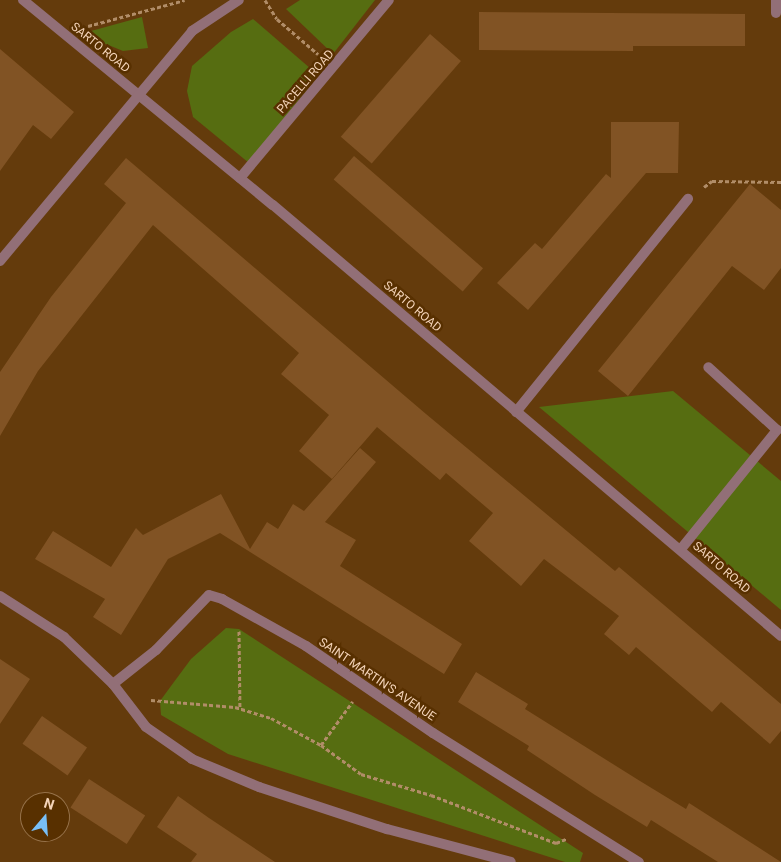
<!DOCTYPE html>
<html>
<head>
<meta charset="utf-8">
<style>
	body { margin:0 }
	#map { position:relative; width:781px; height:862px; overflow:hidden; background:#643b0c; font-family:Roboto,sans-serif }
	div>[style] { position:absolute }
	.green>* { inset:0; background:#566d11 }
	.building>* { inset:0; background:#815324; transform-origin:0 0 }
	.path>* { height:3px; margin-top:-1.5px; transform-origin:0; background:repeating-linear-gradient(90deg,#b18d68 0 4px,transparent 0 6.5px) }
	.lane>* { height:10px; margin:-5px; padding:0 5px; transform-origin:5px; border-radius:5px; background:#926f77 }
	.street>* { height:10px; margin:-5px; padding:0 5px; transform-origin:5px; border-radius:5px; background:#926f77 }
	span { translate:-50% -50%; white-space:nowrap; text-align:center; line-height:1.15; -webkit-text-stroke:5px #583000; paint-order:stroke }
	.street-label { font-size:12px; color:#f4d4b9 }
	.north { position:absolute; left:20px; top:792px; width:50px; height:50px; box-sizing:border-box; background:#583000; border:1px solid #96724a; border-radius:50%; rotate:18deg; font-size:14px; font-weight:700; line-height:20px; text-align:center; color:#f4d4b9 }
	.north::after { content:''; display:block; margin:auto; width:18px; height:22px; background:#78bff7; clip-path:polygon(50% 0,100% 100%,50% 72%,0 100%) }
</style>
</head>
<body>
<div id="map">
	<div class="green">
		<div style="clip-path:polygon(300px 0,375px 0,333px 54px,286px 9px)"></div>
		<div style="clip-path:polygon(142px 17px,148px 48px,123px 51px,101px 42px,91px 31px)"></div>
		<div style="clip-path:polygon(253px 19px,318px 75px,249px 163px,193px 117px,187px 91px,192px 66px,231px 32px)"></div>
		<div style="clip-path:polygon(673px 391px,781px 481px,781px 610px,539px 407px)"></div>
		<div style="clip-path:polygon(226px 628px,239px 629px,583px 853px,580px 862px,565px 862px,228px 754px,161px 715px,160px 701px,171px 686px,191px 659px)"></div>
	</div>
	<div class="building">
		<div style="clip-path:polygon(479px 12px,745px 14px,745px 46px,633px 46px,633px 51px,479px 50px)"></div>
		<div style="left:430px;top:34px;width:41px;height:136px;rotate:41deg"></div>
		<div style="clip-path:polygon(0 49px,74px 112px,51px 139px,33px 125px,0 171px)"></div>
		<div style="clip-path:polygon(611px 122px,679px 122px,678px 173px,646px 173px,528px 310px,497px 283px,535px 243px,542px 249px,606px 174px,611px 178px)"></div>
		<div style="left:354px;top:156px;width:171px;height:31px;rotate:41deg"></div>
		<div style="clip-path:polygon(126px 158px,426px 414px,615px 571px,619px 567px,781px 704px,781px 731px,770px 744px,721px 702px,712px 712px,636px 647px,629px 655px,604px 634px,619px 616px,544px 559px,521px 586px,469px 541px,493px 513px,446px 473px,440px 480px,377px 427px,332px 479px,299px 451px,329px 415px,281px 374px,299px 353px,153px 225px,38px 371px,0 436px,0 372px,51px 297px,126px 203px,104px 184px)"></div>
		<div style="clip-path:polygon(750px 184px,781px 210px,781px 268px,764px 290px,732px 266px,628px 396px,598px 371px)"></div>
		<div style="clip-path:polygon(360px 448px,376px 462px,325px 522px,356px 540px,340px 566px,462px 644px,444px 674px,220px 533px,168px 559px,121px 635px,93px 617px,105px 599px,35px 559px,53px 531px,111px 567px,136px 528px,143px 535px,221px 494px,250px 549px,267px 522px,278px 529px,293px 504px,304px 511px)"></div>
		<div style="clip-path:polygon(0 659px,30px 679px,0 724px)"></div>
		<div style="clip-path:polygon(476px 672px,528px 704px,525px 709px,640px 781px,686px 809px,689px 803px,781px 862px,718px 862px,651px 820px,647px 827px,595px 795px,527px 750px,529px 746px,458px 702px)"></div>
		<div style="left:42px;top:716px;width:55px;height:34px;rotate:35deg"></div>
		<div style="left:89px;top:779px;width:67px;height:34px;rotate:33deg"></div>
		<div style="clip-path:polygon(178px 796px,209px 818px,275px 862px,191px 862px,197px 854px,157px 827px)"></div>
	</div>
	<div class="path">
		<div style="left:265px;top:0;width:22px;rotate:58deg"></div>
		<div style="left:277px;top:19px;width:54px;rotate:40.5deg"></div>
		<div style="left:88px;top:26px;width:100px;rotate:-15deg"></div>
		<div style="left:704px;top:187px;width:10px;rotate:-37deg"></div>
		<div style="left:712px;top:181px;width:69px;rotate:0.8deg"></div>
		<div style="left:239px;top:631px;width:77px;rotate:89.3deg"></div>
		<div style="left:151px;top:700px;width:84px;rotate:4.8deg"></div>
		<div style="left:235px;top:707px;width:38px;rotate:17deg"></div>
		<div style="left:271px;top:718px;width:57px;rotate:28.4deg"></div>
		<div style="left:321px;top:745px;width:49px;rotate:35.9deg"></div>
		<div style="left:361px;top:774px;width:73px;rotate:16.7deg"></div>
		<div style="left:431px;top:795px;width:134px;rotate:21deg"></div>
		<div style="left:556px;top:843px;width:11px;rotate:-22deg"></div>
		<div style="left:321px;top:745px;width:54px;rotate:-54deg"></div>
	</div>
	<div class="lane">
		<div style="left:681px;top:549px;width:153px;rotate:-51.1deg"></div>
		<div style="left:777px;top:430px;width:93px;rotate:-137.6deg"></div>
	</div>
	<div class="street">
		<div style="left:23px;top:0;width:323px;rotate:39.4deg"></div>
		<div style="left:273px;top:205px;width:666px;rotate:40.31deg"></div>
		<div style="left:776px;top:13px;width:13px;rotate:-90deg"></div>
		<div style="left:240px;top:178px;width:232px;rotate:-50.1deg"></div>
		<div style="left:0;top:261px;width:300px;rotate:-50.1deg"></div>
		<div style="left:192px;top:31px;width:56px;rotate:-33.4deg"></div>
		<div style="left:516px;top:412px;width:274px;rotate:-51.1deg"></div>
		<div style="left:0;top:596px;width:76px;rotate:32.6deg"></div>
		<div style="left:64px;top:637px;width:68px;rotate:43.8deg"></div>
		<div style="left:113px;top:684px;width:55px;rotate:-38.3deg"></div>
		<div style="left:156px;top:650px;width:76px;rotate:-46.1deg"></div>
		<div style="left:209px;top:595px;width:14px;rotate:17deg"></div>
		<div style="left:222px;top:599px;width:96px;rotate:29.2deg"></div>
		<div style="left:306px;top:646px;width:154px;rotate:34.4deg"></div>
		<div style="left:433px;top:733px;width:243px;rotate:32.1deg"></div>
		<div style="left:113px;top:684px;width:54px;rotate:52.5deg"></div>
		<div style="left:146px;top:727px;width:56px;rotate:34.8deg"></div>
		<div style="left:192px;top:759px;width:73px;rotate:22.7deg"></div>
		<div style="left:259px;top:787px;width:135px;rotate:18.2deg"></div>
		<div style="left:387px;top:829px;width:128px;rotate:14.9deg"></div>
	</div>
	<div class="street-label">
		<span style="left:100px;top:48px;rotate:39deg">SARTO ROAD</span>
		<span style="left:306px;top:82px;rotate:-49deg">PACELLI ROAD</span>
		<span style="left:412px;top:307px;rotate:40deg">SARTO ROAD</span>
		<span style="left:721px;top:568px;rotate:41deg">SARTO ROAD</span>
		<span style="left:377px;top:680px;rotate:34deg">SAINT MARTIN'S AVENUE</span>
	</div>
	<div class="north">N</div>
</div>
</body>
</html>
